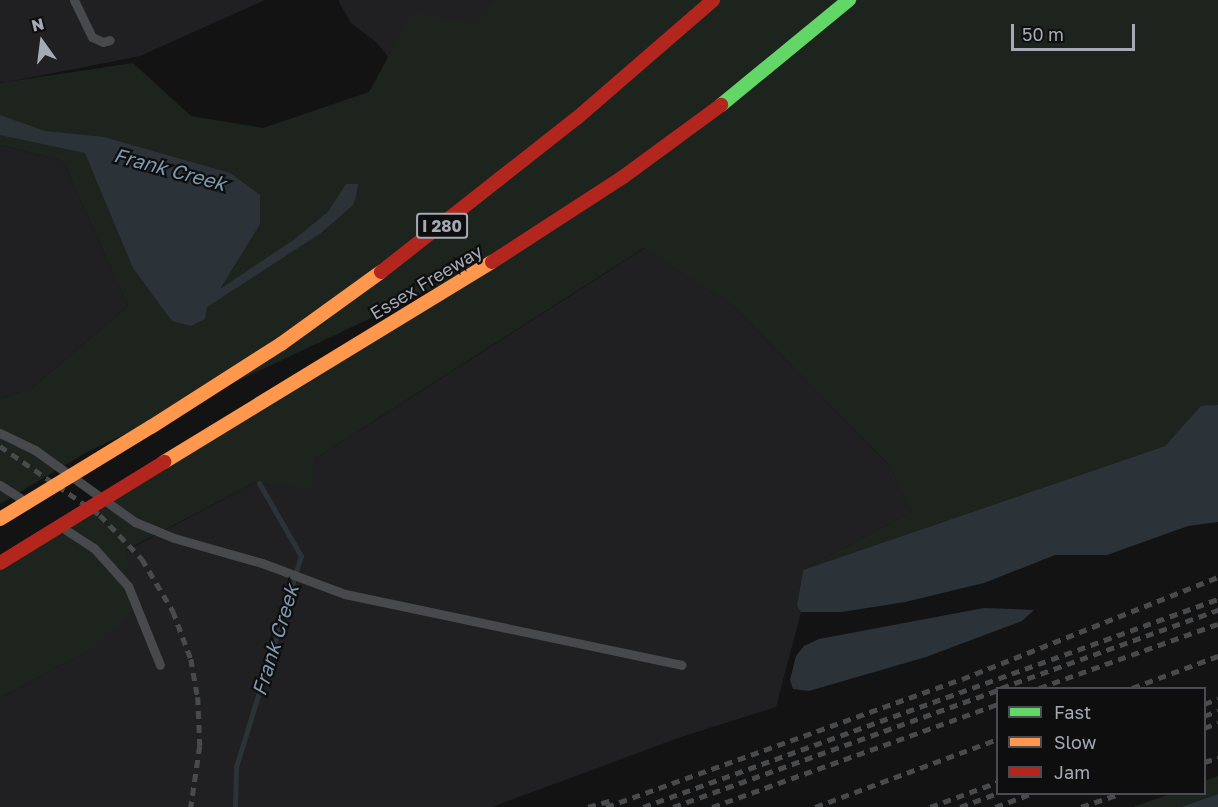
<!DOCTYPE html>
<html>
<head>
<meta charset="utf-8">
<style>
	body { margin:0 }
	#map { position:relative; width:1218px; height:807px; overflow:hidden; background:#131314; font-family:"Golos Text",sans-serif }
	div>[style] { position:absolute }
	.built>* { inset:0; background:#202022 }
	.green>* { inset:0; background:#1d241e }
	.water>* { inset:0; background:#2b3338 }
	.stream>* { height:5px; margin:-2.5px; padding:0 2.5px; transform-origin:2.5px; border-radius:2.5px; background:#2b3338 }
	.lane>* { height:9px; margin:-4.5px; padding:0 4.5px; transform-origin:4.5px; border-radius:4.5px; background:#48494c }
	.fast>* { height:14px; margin:-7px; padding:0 7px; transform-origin:7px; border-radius:7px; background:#63d668 }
	.slow>* { height:14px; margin:-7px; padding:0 7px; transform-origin:7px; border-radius:7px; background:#ff974d }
	.jam>* { height:14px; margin:-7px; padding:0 7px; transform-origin:7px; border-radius:7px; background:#b3261e }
	.rail>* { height:4.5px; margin-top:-2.25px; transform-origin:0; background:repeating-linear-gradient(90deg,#484a4c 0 8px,transparent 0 14px) }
	.slow-bridge>* { height:14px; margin:-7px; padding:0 7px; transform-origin:7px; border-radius:7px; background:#ff974d }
	.jam-bridge>* { height:14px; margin:-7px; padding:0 7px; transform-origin:7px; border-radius:7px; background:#b3261e }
	span { translate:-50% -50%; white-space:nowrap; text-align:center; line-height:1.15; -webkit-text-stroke:4.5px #0e0e0f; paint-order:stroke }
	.shield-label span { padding:2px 4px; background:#0e0e0f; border:2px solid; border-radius:4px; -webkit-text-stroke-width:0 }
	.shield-label { font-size:16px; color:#a5aab4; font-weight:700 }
	.street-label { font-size:18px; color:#a5aab4 }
	.water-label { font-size:20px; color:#7d9aae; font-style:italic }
	.legend { position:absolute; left:996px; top:687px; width:210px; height:108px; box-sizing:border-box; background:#0e0e0f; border:2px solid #4a4c51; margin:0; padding:8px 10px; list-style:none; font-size:18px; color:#a5aab4 }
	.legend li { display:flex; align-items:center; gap:12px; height:30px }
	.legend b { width:30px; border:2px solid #4a4c51 }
	.north { position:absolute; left:12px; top:12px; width:60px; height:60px; -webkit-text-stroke:4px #0e0e0f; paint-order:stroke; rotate:346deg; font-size:16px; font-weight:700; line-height:24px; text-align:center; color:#a5aab4 }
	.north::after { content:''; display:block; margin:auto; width:21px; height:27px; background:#a5aab4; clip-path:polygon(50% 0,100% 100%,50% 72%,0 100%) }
	.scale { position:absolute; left:1011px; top:24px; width:124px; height:27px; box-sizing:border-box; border:3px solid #a5aab4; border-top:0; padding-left:8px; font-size:18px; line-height:21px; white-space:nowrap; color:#a5aab4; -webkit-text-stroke:4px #0e0e0f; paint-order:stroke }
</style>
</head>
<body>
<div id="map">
	<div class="built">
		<div style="clip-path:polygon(0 0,265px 0,140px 56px,3px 83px,0 82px)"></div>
		<div style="clip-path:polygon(338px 0,553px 0,423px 100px,377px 43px,351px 23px)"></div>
		<div style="clip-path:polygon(0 145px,63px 161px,128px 306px,32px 388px,0 399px)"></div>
		<div style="clip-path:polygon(645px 248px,732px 305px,890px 466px,911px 512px,803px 570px,797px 606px,801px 612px,776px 707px,681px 737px,492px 807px,0 807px,0 698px,91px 649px,126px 551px,256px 482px,313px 460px)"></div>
	</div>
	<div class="green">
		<div style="clip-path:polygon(496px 0,1218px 0,1218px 405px,1201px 407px,1165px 446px,803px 570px,911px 512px,890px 466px,732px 305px,644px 248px,313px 460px,313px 489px,256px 482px,126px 550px,130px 614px,91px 649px,0 698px,0 567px,473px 270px,87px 452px,0 504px,0 399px,32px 388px,128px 306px,63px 161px,0 145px,0 83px,133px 63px,191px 116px,263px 128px,369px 92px,413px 12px,475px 25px)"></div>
		<div style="clip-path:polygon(1218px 776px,1218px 794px,1181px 807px,1133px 807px,1170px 794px,1204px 794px,1205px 781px)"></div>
	</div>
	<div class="water">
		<div style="clip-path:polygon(0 115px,45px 131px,104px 137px,230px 173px,260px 195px,260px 224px,220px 289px,292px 241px,328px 212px,346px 184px,358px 184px,356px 196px,353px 205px,321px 233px,207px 307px,205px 319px,191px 326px,172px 321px,133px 268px,85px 153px,0 135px)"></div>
		<div style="clip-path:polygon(1218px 405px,1218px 522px,1188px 526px,1107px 555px,1055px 555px,984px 583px,905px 602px,842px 612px,801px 612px,797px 606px,803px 570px,1165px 446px,1201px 406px)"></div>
		<div style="clip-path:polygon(984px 608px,1034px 610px,1022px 621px,926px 657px,809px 691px,793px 689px,790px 680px,796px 656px,804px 646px,819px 639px)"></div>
		<div style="clip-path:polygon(1218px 794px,1218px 807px,1181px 807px)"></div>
	</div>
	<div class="stream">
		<div style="left:235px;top:807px;width:40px;rotate:-88.6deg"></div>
		<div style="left:236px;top:767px;width:221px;rotate:-72.9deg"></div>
		<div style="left:301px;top:556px;width:84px;rotate:-119.9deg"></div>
	</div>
	<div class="lane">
		<div style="left:74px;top:0;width:41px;rotate:64.1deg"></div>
		<div style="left:92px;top:37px;width:12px;rotate:24deg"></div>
		<div style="left:103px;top:42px;width:7px;rotate:-16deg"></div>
		<div style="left:0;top:433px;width:39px;rotate:26deg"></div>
		<div style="left:35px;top:450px;width:123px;rotate:35.8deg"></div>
		<div style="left:135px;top:522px;width:42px;rotate:22.3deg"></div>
		<div style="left:174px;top:538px;width:91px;rotate:15.9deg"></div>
		<div style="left:262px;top:563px;width:89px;rotate:20.5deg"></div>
		<div style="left:345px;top:594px;width:344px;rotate:11.9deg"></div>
		<div style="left:0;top:485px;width:24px;rotate:33deg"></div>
		<div style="left:66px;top:530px;width:33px;rotate:33deg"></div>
		<div style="left:94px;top:548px;width:51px;rotate:48.2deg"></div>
		<div style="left:128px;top:586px;width:85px;rotate:67.9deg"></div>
	</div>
	<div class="fast">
		<div style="left:721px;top:105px;width:166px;rotate:-39.4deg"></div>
	</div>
	<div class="slow">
		<div style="left:151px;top:427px;width:154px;rotate:-32.6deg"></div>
		<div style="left:281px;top:344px;width:123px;rotate:-35.8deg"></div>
		<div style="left:164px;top:462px;width:384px;rotate:-31.4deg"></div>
	</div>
	<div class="jam">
		<div style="left:492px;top:262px;width:156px;rotate:-33deg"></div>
		<div style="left:623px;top:177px;width:122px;rotate:-36.3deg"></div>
		<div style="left:381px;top:272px;width:249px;rotate:-38.2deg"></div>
		<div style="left:577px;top:118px;width:180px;rotate:-40.9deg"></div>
	</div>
	<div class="rail">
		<div style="left:0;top:446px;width:121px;rotate:34.6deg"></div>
		<div style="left:100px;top:515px;width:61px;rotate:46.3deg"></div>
		<div style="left:142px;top:559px;width:61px;rotate:59.2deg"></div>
		<div style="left:173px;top:611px;width:51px;rotate:69.4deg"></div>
		<div style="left:191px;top:659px;width:39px;rotate:80deg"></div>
		<div style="left:198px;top:697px;width:49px;rotate:87.7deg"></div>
		<div style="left:200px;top:746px;width:62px;rotate:98.4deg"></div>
		<div style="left:1001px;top:688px;width:231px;rotate:-19.8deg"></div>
		<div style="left:1039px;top:688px;width:190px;rotate:-19.7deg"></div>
		<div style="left:1132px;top:688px;width:92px;rotate:-20.4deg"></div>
		<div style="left:1204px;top:704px;width:15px;rotate:-20deg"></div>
		<div style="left:1204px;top:716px;width:15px;rotate:-20deg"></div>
		<div style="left:1204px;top:728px;width:15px;rotate:-20deg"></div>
		<div style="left:1204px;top:762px;width:15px;rotate:-16deg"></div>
		<div style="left:588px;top:807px;width:26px;rotate:-16deg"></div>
		<div style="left:606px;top:807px;width:378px;rotate:-19.8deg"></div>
		<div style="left:962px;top:679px;width:276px;rotate:-21.7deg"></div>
		<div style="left:643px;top:807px;width:611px;rotate:-19.89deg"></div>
		<div style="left:673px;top:807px;width:345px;rotate:-19.8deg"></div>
		<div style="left:712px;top:807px;width:304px;rotate:-19.8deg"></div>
		<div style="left:815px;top:807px;width:195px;rotate:-20.4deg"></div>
		<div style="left:930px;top:807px;width:72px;rotate:-20.2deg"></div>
		<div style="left:960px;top:807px;width:40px;rotate:-20.2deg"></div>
		<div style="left:995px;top:807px;width:38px;rotate:-20deg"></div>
		<div style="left:1081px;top:807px;width:40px;rotate:-18.9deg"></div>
	</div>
	<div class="slow-bridge">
		<div style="left:0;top:519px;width:177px;rotate:-31.4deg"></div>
	</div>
	<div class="jam-bridge">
		<div style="left:0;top:563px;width:193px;rotate:-31.6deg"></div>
	</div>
	<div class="shield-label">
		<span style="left:442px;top:226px">I 280</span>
	</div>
	<div class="street-label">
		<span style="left:426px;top:282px;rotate:-31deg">Essex Freeway</span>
	</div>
	<div class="water-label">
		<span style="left:170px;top:169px;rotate:15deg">Frank Creek</span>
		<span style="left:275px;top:640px;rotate:-73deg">Frank Creek</span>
	</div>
	<ul class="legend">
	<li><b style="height:8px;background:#63d668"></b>Fast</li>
	<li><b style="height:8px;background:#ff974d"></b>Slow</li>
	<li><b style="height:8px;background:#b3261e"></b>Jam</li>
	</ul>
	<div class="north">N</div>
	<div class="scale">50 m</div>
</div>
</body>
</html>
